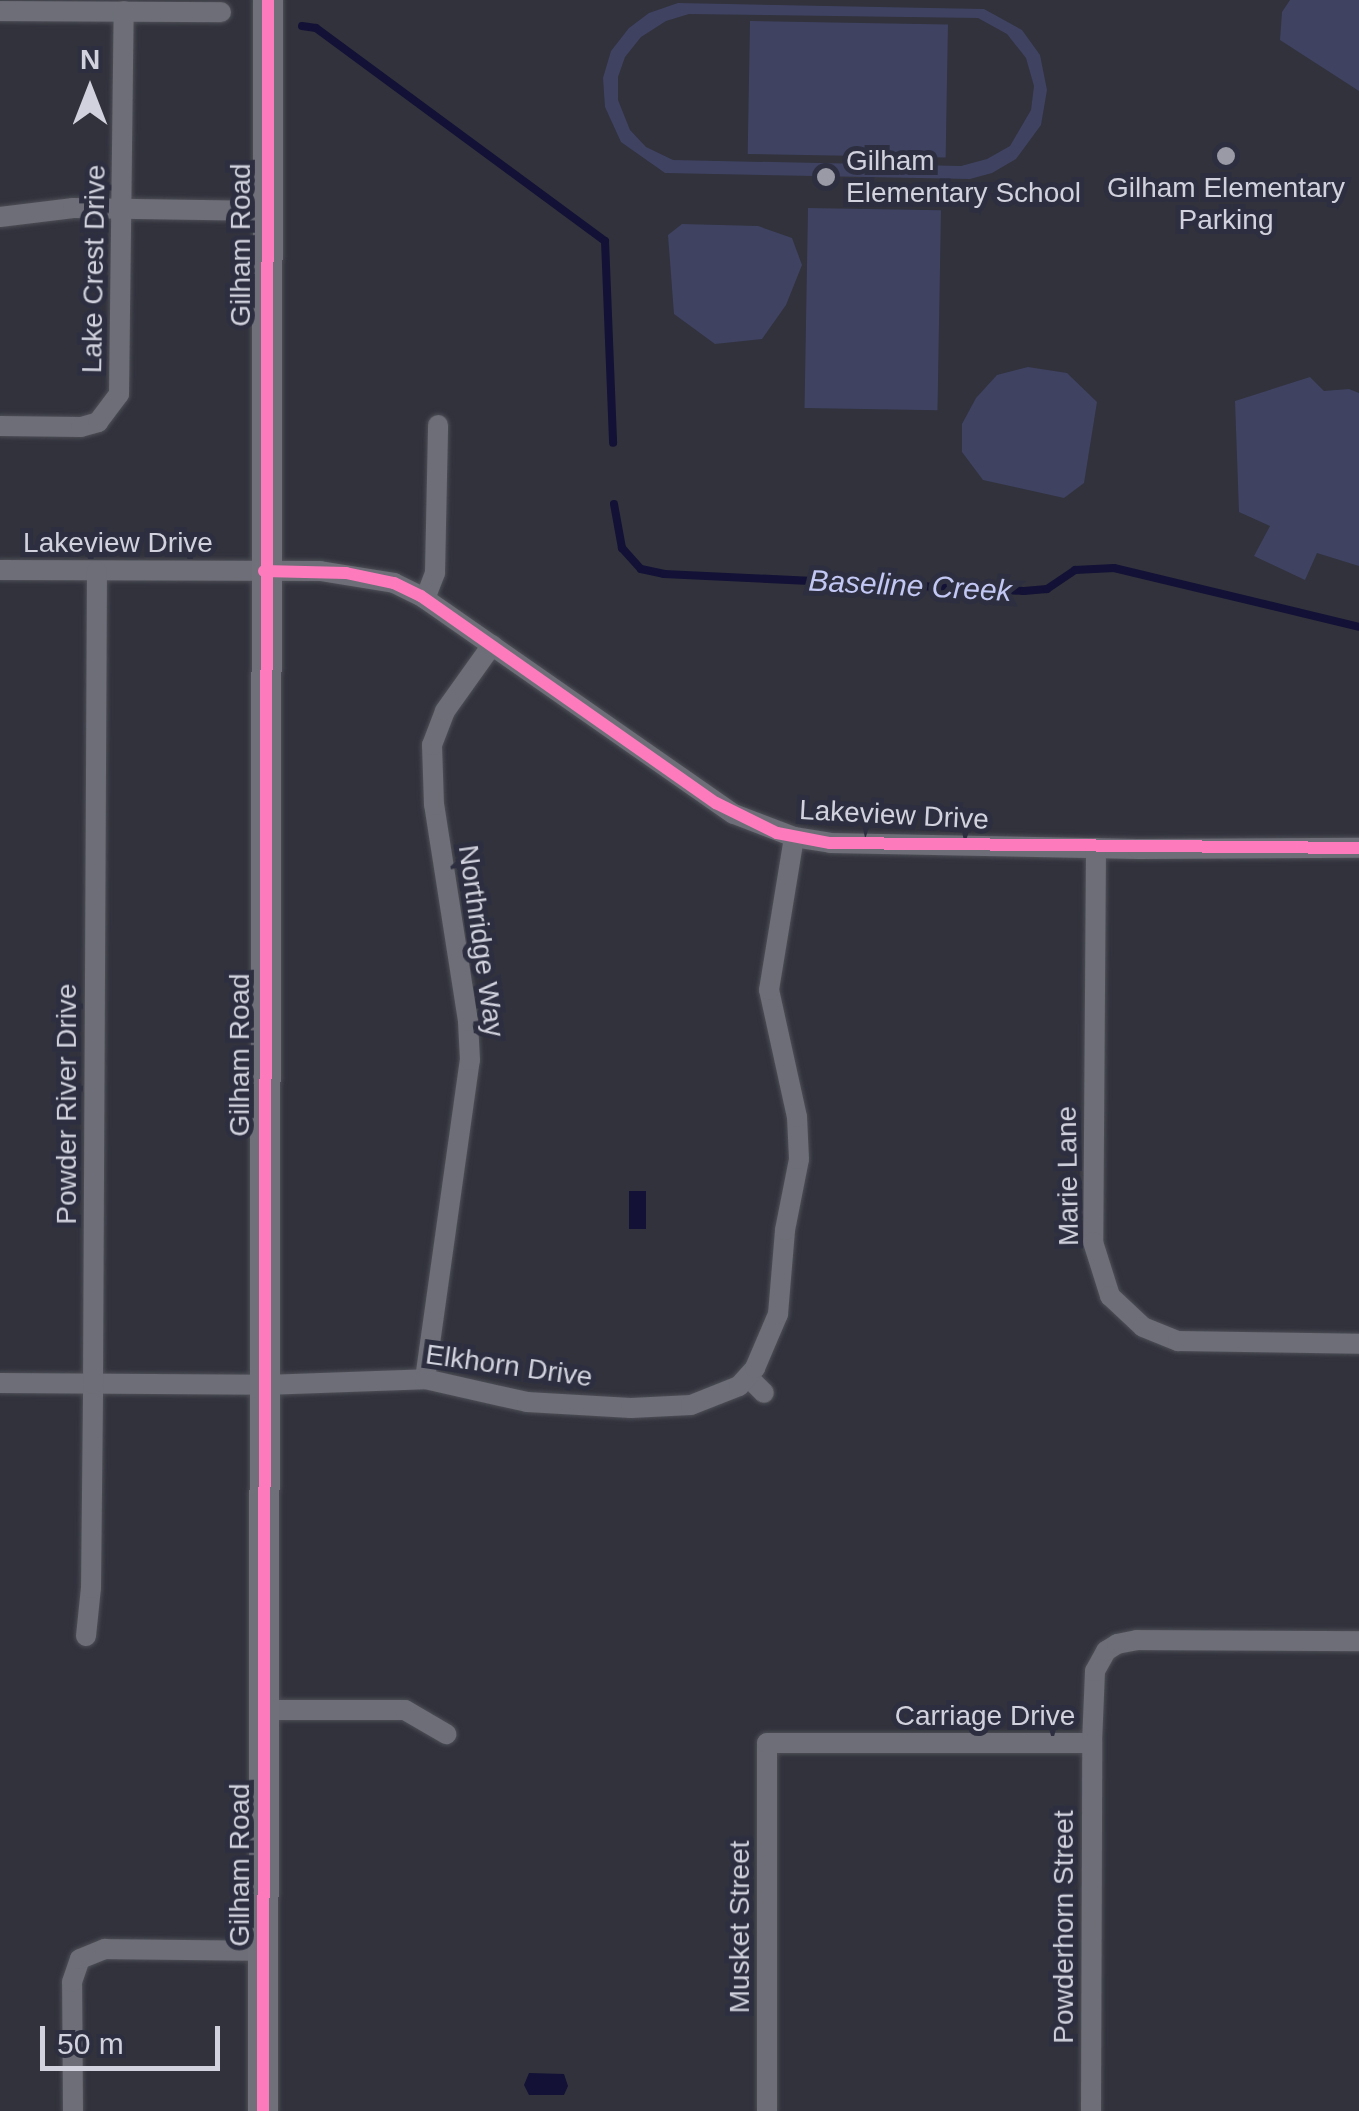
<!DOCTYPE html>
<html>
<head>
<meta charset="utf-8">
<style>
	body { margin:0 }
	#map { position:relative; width:1359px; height:2111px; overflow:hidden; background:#31323c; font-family:Arial,sans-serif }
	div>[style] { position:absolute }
	.green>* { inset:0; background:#3f4261; transform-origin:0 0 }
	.water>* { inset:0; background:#131135; transform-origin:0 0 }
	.stream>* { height:8px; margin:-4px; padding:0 4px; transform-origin:4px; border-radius:4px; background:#131135 }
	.roads { filter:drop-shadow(0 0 2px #4e4f57) drop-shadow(0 0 2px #4e4f57) }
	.street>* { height:20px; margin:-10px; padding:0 10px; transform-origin:10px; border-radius:10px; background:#6d6e77 }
	.secondary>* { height:30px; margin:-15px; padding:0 15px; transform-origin:15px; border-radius:15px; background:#6f707a }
	.cycleway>* { height:12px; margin:-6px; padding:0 6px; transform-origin:6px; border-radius:6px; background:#fd7abc }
	.dots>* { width:28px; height:28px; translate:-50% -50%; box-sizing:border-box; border:5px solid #2d2f40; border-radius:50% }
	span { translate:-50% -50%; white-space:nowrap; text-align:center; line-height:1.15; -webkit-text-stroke:10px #2d2f40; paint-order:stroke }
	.poi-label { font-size:28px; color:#d1d2dd }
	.left { translate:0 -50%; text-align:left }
	.street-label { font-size:28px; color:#d1d2dd }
	.water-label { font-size:30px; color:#c2c7f3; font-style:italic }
	.north { position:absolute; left:40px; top:40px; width:100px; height:100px; -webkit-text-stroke:8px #2d2f40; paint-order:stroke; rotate:0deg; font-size:28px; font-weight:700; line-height:40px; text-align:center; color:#d1d2dd }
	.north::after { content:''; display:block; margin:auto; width:35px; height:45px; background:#d1d2dd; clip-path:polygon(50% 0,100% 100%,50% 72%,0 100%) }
	.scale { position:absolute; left:40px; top:2026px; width:180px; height:45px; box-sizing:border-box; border:5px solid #d1d2dd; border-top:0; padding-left:12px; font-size:30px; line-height:35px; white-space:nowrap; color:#d1d2dd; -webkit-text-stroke:8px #2d2f40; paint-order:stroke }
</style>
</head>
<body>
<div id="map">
	<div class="green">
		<div style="clip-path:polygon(1290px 0,1359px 0,1359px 91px,1280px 40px,1282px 12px)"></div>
		<div style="clip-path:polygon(evenodd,678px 3px,984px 9px,1022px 30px,1040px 55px,1047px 90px,1041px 125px,1016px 159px,992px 173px,970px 179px,665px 173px,621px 142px,605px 107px,603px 78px,611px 51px,629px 28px,649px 13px,678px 3px,689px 14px,978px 18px,1007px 34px,1026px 58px,1034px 86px,1031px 110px,1010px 146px,987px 159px,961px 166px,673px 160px,646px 147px,630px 130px,618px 100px,618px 77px,625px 57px,641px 37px,666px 21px,689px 14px)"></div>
		<div style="left:750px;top:21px;width:198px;height:133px;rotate:1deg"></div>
		<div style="left:808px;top:208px;width:133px;height:200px;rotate:1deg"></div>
		<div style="clip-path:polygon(682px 224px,758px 226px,792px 238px,802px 265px,786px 305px,762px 339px,715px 344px,674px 314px,668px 235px)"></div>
		<div style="clip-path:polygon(1028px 367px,1067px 373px,1097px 402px,1084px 483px,1064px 498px,983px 480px,962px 452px,962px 424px,976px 398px,997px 375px)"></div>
		<div style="clip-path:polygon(1310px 377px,1324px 391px,1349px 389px,1359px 393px,1359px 566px,1317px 553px,1305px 580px,1254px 556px,1270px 526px,1239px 512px,1235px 401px)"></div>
	</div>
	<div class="water">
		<div style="left:629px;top:1191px;width:17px;height:38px"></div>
		<div style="clip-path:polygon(529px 2073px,564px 2074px,568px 2086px,564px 2095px,529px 2095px,524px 2085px)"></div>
	</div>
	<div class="stream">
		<div style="left:302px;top:26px;width:14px;rotate:8deg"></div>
		<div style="left:316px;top:28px;width:359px;rotate:36.4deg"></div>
		<div style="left:605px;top:241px;width:202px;rotate:87.7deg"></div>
		<div style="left:614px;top:504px;width:45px;rotate:79.7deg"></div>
		<div style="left:622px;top:548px;width:28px;rotate:48deg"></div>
		<div style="left:641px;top:569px;width:24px;rotate:12deg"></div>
		<div style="left:664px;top:574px;width:360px;rotate:2.7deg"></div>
		<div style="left:1024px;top:591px;width:23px;rotate:-5deg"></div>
		<div style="left:1047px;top:589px;width:34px;rotate:-34deg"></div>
		<div style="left:1075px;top:570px;width:39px;rotate:-3deg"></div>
		<div style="left:1114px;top:568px;width:252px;rotate:13.5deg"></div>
	</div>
	<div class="roads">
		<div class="street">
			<div style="left:0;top:11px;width:221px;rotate:0.3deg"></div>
			<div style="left:0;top:217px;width:74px;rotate:-7deg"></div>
			<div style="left:73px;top:208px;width:193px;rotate:0.9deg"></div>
			<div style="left:0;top:426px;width:81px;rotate:0.7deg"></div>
			<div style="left:81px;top:427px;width:18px;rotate:-16deg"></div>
			<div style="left:98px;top:422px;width:35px;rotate:-53deg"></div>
			<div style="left:119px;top:394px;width:383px;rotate:-89.3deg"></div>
			<div style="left:0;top:570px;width:320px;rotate:0.2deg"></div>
			<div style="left:320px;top:571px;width:75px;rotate:9.2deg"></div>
			<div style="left:394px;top:583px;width:30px;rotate:26deg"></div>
			<div style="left:421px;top:596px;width:381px;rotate:34.9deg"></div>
			<div style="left:734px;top:814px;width:64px;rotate:21deg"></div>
			<div style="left:794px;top:837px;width:36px;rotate:9deg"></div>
			<div style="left:830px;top:843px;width:308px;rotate:1.1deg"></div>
			<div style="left:1138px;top:849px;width:221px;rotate:-0.3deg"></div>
			<div style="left:425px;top:599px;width:28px;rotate:-69deg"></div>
			<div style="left:435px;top:573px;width:148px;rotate:-88.8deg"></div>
			<div style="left:1096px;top:848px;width:394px;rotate:90.4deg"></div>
			<div style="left:1093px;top:1242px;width:57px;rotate:72.5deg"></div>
			<div style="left:1110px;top:1296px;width:45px;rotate:43.2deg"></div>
			<div style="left:1143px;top:1327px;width:38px;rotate:22deg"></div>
			<div style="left:1178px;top:1341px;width:181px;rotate:0.9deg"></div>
			<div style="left:749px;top:1378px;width:21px;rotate:45deg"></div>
			<div style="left:425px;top:1379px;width:322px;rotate:-82deg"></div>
			<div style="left:470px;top:1060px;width:39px;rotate:-93deg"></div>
			<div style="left:468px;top:1021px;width:219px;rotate:-98.9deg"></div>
			<div style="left:434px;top:805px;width:60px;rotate:-91.9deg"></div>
			<div style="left:432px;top:745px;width:36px;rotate:-69deg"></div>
			<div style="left:445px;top:711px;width:81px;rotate:-54.5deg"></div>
			<div style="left:0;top:1383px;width:265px;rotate:0.4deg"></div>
			<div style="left:265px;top:1385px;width:160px;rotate:-2.1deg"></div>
			<div style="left:425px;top:1379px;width:105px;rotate:12.7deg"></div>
			<div style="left:527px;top:1402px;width:104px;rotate:3.3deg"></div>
			<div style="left:631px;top:1408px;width:60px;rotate:-2.9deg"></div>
			<div style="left:691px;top:1405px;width:52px;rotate:-21.6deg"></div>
			<div style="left:739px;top:1386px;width:24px;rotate:-48deg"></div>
			<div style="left:755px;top:1368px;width:59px;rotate:-66.9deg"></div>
			<div style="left:778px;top:1314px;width:84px;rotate:-85.2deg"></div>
			<div style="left:785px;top:1230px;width:72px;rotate:-78.8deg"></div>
			<div style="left:799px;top:1159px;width:42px;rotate:-92.7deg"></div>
			<div style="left:797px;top:1117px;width:130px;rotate:-102.4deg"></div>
			<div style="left:769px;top:990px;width:155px;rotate:-80.7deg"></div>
			<div style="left:86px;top:1636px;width:48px;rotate:-84.1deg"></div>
			<div style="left:91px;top:1588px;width:204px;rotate:-89.4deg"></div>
			<div style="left:93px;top:1384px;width:813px;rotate:-89.72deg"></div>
			<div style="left:265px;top:1710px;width:140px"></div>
			<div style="left:405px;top:1710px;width:48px;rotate:30.3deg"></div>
			<div style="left:73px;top:2111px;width:129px;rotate:-90.4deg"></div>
			<div style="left:72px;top:1982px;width:24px;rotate:-71deg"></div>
			<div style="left:80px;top:1959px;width:27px;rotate:-22deg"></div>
			<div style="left:105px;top:1949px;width:160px;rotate:0.7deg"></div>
			<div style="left:767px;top:2111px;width:368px;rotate:-90deg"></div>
			<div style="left:767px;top:1743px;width:325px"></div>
			<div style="left:1092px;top:1743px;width:72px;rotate:-87.6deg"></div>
			<div style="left:1095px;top:1671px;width:23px;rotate:-61deg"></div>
			<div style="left:1106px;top:1651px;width:13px;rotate:-32deg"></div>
			<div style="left:1117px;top:1644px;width:20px;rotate:-11deg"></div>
			<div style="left:1137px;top:1640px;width:222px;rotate:0.3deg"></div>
			<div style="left:1091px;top:2111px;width:368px;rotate:-89.8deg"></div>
		</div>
		<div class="secondary">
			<div style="left:263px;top:2111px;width:2111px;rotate:-89.86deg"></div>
		</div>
	</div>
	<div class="cycleway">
		<div style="left:264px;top:571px;width:82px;rotate:1.4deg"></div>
		<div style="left:346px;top:573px;width:49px;rotate:11.8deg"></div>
		<div style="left:394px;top:583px;width:30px;rotate:26deg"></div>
		<div style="left:421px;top:596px;width:360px;rotate:35.1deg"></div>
		<div style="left:716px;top:803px;width:68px;rotate:26.2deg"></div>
		<div style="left:777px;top:833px;width:54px;rotate:10.7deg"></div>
		<div style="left:830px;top:843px;width:529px;rotate:0.54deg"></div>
		<div style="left:263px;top:2111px;width:2111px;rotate:-89.86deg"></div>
	</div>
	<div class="dots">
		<div style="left:1226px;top:156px;background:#999aa5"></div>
		<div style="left:826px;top:177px;background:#999aa5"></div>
	</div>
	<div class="poi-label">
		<span class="left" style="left:846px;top:177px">Gilham<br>Elementary School</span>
		<span style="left:1226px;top:204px">Gilham Elementary<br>Parking</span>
	</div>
	<div class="street-label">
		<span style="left:241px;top:245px;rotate:-90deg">Gilham Road</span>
		<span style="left:94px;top:269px;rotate:-89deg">Lake Crest Drive</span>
		<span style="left:118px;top:543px">Lakeview Drive</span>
		<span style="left:894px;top:815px;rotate:3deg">Lakeview Drive</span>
		<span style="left:481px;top:941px;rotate:82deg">Northridge Way</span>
		<span style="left:240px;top:1055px;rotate:-90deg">Gilham Road</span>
		<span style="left:67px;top:1104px;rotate:-90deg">Powder River Drive</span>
		<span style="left:1068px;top:1176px;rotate:-91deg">Marie Lane</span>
		<span style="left:509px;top:1366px;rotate:8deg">Elkhorn Drive</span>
		<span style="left:985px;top:1716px">Carriage Drive</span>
		<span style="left:240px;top:1865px;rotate:-90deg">Gilham Road</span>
		<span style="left:740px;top:1927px;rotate:-90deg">Musket Street</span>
		<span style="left:1064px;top:1927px;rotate:-90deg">Powderhorn Street</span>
	</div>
	<div class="water-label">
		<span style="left:910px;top:586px;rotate:3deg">Baseline Creek</span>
	</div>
	<div class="north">N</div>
	<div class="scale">50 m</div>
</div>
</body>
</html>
